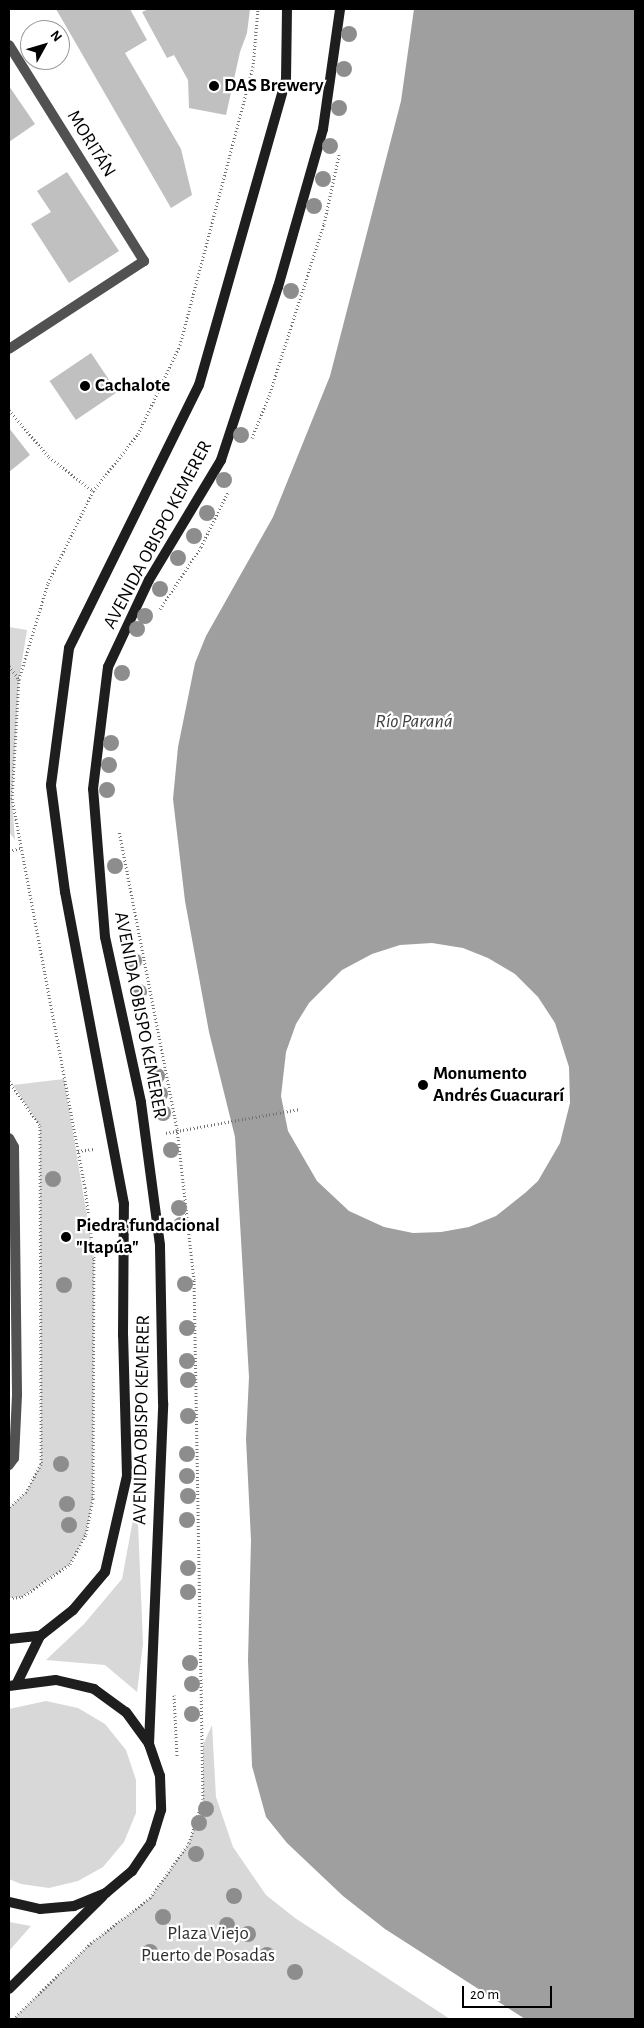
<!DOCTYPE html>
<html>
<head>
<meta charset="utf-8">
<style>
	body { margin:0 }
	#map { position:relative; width:644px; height:2028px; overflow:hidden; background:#fff; font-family:"Alegreya Sans",sans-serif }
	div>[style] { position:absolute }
	.green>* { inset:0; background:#d8d8d8 }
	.water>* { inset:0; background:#9f9f9f }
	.building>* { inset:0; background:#c0c0c0; transform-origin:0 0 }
	.path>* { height:3px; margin-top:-1.5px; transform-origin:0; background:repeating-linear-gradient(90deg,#737373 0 1px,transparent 0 3.5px) }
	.street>* { height:10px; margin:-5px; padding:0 5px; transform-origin:5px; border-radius:5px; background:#515151 }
	.secondary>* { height:10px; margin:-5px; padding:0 5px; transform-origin:5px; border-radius:5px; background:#1e1e1e }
	.trees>* { width:16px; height:16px; margin:-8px; border-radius:50%; background:#8d8d8d }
	.dots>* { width:14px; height:14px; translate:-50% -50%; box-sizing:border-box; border:2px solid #fff; border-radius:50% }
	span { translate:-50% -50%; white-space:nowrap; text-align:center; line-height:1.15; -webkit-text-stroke:4.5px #fff; paint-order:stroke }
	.poi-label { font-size:19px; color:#000; font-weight:700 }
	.left { translate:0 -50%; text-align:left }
	.street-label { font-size:19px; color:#000 }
	.park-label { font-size:19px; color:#2f2f2f }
	.water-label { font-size:20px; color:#404040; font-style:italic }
	.frame { position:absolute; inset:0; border:10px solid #000; pointer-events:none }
	.north { position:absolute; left:20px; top:20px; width:50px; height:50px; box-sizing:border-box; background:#fff; border:1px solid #999; border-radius:50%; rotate:51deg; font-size:14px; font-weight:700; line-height:20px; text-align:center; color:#000 }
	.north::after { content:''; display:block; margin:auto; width:18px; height:22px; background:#000; clip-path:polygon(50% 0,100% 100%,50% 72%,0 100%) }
	.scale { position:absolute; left:462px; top:1986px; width:90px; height:22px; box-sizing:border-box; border:2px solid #000; border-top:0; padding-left:6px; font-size:15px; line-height:18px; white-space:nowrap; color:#000; -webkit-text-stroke:4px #fff; paint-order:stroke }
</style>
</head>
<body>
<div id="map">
	<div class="green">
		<div style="clip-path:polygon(9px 627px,27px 630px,19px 679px,12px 799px,15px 840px,9px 832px)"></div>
		<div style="clip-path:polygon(64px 1079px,94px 1258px,93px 1498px,86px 1534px,70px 1564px,22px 1597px,9px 1598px,9px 1508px,26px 1492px,41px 1464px,40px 1126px,13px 1085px)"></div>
		<div style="clip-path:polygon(137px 1498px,143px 1644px,137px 1692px,105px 1665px,46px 1660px,84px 1624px,122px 1579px)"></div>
		<div style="clip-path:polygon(46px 1701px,78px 1708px,105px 1724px,126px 1750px,136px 1780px,136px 1813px,124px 1842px,103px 1867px,78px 1881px,49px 1888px,21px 1884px,9px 1879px,9px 1709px)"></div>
		<div style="clip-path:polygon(212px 1725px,216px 1797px,233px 1847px,266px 1895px,295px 1918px,450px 2019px,13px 2019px,91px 1943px,150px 1898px,189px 1843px,203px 1799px,203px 1745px)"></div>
		<div style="clip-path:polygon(9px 1922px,31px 1926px,9px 1951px)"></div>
	</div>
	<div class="water">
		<div style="clip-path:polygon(evenodd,414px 9px,635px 9px,635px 2019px,525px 2019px,385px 1929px,343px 1896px,287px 1843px,266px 1817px,252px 1766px,248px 1660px,251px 1540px,246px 1439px,249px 1377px,235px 1137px,209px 1032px,185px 901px,173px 799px,178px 747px,195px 663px,206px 636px,273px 517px,330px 376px,401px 101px,414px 9px,432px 943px,463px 948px,488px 958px,515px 974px,538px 997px,555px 1023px,569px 1067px,570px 1103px,560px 1143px,538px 1181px,525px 1193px,496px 1216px,469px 1227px,441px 1232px,413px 1233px,384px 1227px,349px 1211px,317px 1181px,288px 1131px,281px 1096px,286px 1052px,296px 1024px,309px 1003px,342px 970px,372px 954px,400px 945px,432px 943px)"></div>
	</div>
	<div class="building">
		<div style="clip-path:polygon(56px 9px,130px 9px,147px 40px,125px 53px,181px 149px,192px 195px,171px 208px)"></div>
		<div style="clip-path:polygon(149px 9px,250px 9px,247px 33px,240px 52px,226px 115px,189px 108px,188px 80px,174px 55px,167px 58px,142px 12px)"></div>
		<div style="clip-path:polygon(9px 86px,35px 124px,9px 142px)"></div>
		<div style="clip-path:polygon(67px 172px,119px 251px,69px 283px,31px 224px,51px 212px,37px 191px)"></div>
		<div style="left:91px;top:353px;width:47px;height:50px;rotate:56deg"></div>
		<div style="clip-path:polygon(9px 428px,30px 455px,9px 472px)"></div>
	</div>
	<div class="path">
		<div style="left:9px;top:410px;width:62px;rotate:49.6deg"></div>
		<div style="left:49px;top:457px;width:56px;rotate:37.7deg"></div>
		<div style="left:252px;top:438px;width:45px;rotate:-68deg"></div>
		<div style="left:269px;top:396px;width:181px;rotate:-72.3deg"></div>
		<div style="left:324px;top:224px;width:71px;rotate:-77.7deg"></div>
		<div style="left:160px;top:609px;width:74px;rotate:-56.5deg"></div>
		<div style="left:201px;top:547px;width:61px;rotate:-63.9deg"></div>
		<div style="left:9px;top:666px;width:15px;rotate:53deg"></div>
		<div style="left:9px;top:851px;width:12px;rotate:-14deg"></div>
		<div style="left:9px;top:1081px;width:55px;rotate:55.4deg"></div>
		<div style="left:40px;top:1126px;width:338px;rotate:89.8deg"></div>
		<div style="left:41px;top:1464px;width:32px;rotate:118deg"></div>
		<div style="left:26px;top:1492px;width:23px;rotate:137deg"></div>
		<div style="left:166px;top:1133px;width:136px;rotate:-10.2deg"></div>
		<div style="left:78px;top:1151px;width:16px;rotate:-7deg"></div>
		<div style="left:9px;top:1598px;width:13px;rotate:-4deg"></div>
		<div style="left:22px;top:1597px;width:58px;rotate:-34.5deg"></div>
		<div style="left:70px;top:1564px;width:34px;rotate:-62deg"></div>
		<div style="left:86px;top:1534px;width:37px;rotate:-79deg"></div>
		<div style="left:93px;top:1498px;width:240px;rotate:-89.8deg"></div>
		<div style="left:94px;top:1258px;width:71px;rotate:-97.3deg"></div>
		<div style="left:85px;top:1188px;width:396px;rotate:-100.6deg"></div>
		<div style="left:12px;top:799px;width:120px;rotate:-86.7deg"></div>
		<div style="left:19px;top:679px;width:100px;rotate:-73.2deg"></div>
		<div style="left:48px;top:583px;width:102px;rotate:-63.9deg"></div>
		<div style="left:93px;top:491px;width:73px;rotate:-51.7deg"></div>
		<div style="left:138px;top:434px;width:98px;rotate:-64.7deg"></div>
		<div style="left:180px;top:345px;width:287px;rotate:-75.3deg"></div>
		<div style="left:253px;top:67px;width:58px;rotate:-85.1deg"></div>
		<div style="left:174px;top:1695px;width:61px;rotate:87.2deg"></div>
		<div style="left:13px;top:2019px;width:109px;rotate:-44.3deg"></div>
		<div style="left:91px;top:1943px;width:74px;rotate:-37.3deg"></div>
		<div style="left:150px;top:1898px;width:67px;rotate:-54.7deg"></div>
		<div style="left:189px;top:1843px;width:46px;rotate:-72.3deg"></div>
		<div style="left:203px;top:1799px;width:519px;rotate:-90.99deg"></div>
		<div style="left:194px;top:1280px;width:152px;rotate:-96.4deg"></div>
		<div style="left:177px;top:1129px;width:304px;rotate:-101deg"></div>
	</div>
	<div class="street">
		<div style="left:9px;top:45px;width:255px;rotate:58deg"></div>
		<div style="left:144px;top:261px;width:161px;rotate:146.9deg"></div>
		<div style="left:9px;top:1138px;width:10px;rotate:61deg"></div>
		<div style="left:14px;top:1147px;width:248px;rotate:89.3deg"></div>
		<div style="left:17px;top:1395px;width:63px;rotate:92.7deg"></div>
		<div style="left:14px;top:1458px;width:9px;rotate:126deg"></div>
	</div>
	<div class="secondary">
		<div style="left:9px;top:1639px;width:31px;rotate:-6deg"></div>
		<div style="left:17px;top:1683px;width:52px;rotate:-63.9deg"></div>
		<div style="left:40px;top:1636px;width:42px;rotate:-38.2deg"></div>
		<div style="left:73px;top:1610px;width:50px;rotate:-49.9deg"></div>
		<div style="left:105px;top:1572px;width:98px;rotate:-77.1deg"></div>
		<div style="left:127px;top:1476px;width:141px;rotate:-91.6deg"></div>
		<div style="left:123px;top:1335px;width:131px;rotate:-89.6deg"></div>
		<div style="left:124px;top:1204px;width:318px;rotate:-100.7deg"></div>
		<div style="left:65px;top:892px;width:108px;rotate:-97.5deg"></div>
		<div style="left:51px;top:785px;width:138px;rotate:-82.5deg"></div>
		<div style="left:69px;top:648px;width:293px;rotate:-63.7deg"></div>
		<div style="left:199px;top:385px;width:317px;rotate:-74.1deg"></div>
		<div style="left:286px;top:80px;width:71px;rotate:-89.2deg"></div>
		<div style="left:9px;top:1686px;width:47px;rotate:-7.3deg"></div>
		<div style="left:56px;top:1680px;width:39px;rotate:13deg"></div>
		<div style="left:94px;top:1689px;width:39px;rotate:36deg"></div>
		<div style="left:126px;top:1712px;width:39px;rotate:54deg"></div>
		<div style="left:149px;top:1744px;width:34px;rotate:71deg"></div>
		<div style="left:160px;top:1776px;width:34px;rotate:88deg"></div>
		<div style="left:161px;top:1810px;width:34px;rotate:107deg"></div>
		<div style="left:151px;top:1843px;width:34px;rotate:124deg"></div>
		<div style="left:132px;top:1871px;width:34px;rotate:140deg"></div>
		<div style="left:106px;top:1893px;width:35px;rotate:158deg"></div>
		<div style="left:74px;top:1906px;width:34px;rotate:175deg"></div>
		<div style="left:40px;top:1909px;width:32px;rotate:-167deg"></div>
		<div style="left:149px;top:1744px;width:341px;rotate:-87.6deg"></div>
		<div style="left:163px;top:1403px;width:158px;rotate:-91.1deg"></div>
		<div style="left:160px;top:1245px;width:144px;rotate:-97.6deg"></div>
		<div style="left:141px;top:1102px;width:169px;rotate:-102.3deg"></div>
		<div style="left:105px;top:937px;width:148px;rotate:-94.6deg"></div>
		<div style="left:93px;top:789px;width:123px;rotate:-83deg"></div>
		<div style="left:108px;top:667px;width:96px;rotate:-64.8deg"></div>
		<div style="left:149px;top:580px;width:140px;rotate:-59deg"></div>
		<div style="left:221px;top:460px;width:182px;rotate:-71.8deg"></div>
		<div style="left:278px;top:287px;width:164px;rotate:-74.1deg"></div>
		<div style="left:323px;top:129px;width:121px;rotate:-81.9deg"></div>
		<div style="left:9px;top:1989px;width:132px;rotate:-44.7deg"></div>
	</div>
	<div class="trees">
		<div style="left:349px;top:34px"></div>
		<div style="left:344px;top:69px"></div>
		<div style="left:339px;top:108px"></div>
		<div style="left:330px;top:146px"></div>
		<div style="left:323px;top:179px"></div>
		<div style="left:314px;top:206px"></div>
		<div style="left:291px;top:291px"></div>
		<div style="left:241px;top:435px"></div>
		<div style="left:224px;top:480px"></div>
		<div style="left:207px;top:513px"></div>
		<div style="left:194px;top:536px"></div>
		<div style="left:178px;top:558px"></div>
		<div style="left:160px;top:589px"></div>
		<div style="left:145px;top:616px"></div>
		<div style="left:137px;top:629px"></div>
		<div style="left:122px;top:673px"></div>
		<div style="left:111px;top:743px"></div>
		<div style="left:109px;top:765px"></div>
		<div style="left:107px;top:790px"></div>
		<div style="left:115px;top:866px"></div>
		<div style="left:134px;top:961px"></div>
		<div style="left:139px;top:992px"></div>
		<div style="left:157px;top:1076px"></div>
		<div style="left:160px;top:1094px"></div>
		<div style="left:163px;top:1113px"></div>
		<div style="left:171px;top:1150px"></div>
		<div style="left:53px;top:1179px"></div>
		<div style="left:179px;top:1208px"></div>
		<div style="left:181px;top:1225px"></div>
		<div style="left:185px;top:1284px"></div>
		<div style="left:64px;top:1285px"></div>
		<div style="left:187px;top:1328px"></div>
		<div style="left:187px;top:1361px"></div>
		<div style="left:188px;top:1380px"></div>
		<div style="left:188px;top:1416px"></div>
		<div style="left:187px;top:1454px"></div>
		<div style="left:61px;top:1464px"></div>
		<div style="left:187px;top:1476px"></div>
		<div style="left:188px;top:1496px"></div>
		<div style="left:67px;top:1504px"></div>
		<div style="left:187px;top:1520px"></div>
		<div style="left:69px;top:1525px"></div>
		<div style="left:188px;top:1568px"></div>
		<div style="left:188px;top:1592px"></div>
		<div style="left:190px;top:1663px"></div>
		<div style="left:192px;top:1684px"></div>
		<div style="left:192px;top:1714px"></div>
		<div style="left:206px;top:1809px"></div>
		<div style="left:199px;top:1823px"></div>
		<div style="left:196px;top:1854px"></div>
		<div style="left:234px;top:1896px"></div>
		<div style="left:163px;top:1917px"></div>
		<div style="left:227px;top:1925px"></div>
		<div style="left:248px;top:1934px"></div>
		<div style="left:150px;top:1952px"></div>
		<div style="left:267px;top:1955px"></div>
		<div style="left:295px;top:1972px"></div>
	</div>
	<div class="dots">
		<div style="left:214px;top:86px;background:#000"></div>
		<div style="left:85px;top:386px;background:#000"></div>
		<div style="left:423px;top:1085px;background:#000"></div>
		<div style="left:66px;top:1237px;background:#000"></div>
	</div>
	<div class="poi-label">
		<span class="left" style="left:224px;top:86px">DAS Brewery</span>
		<span class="left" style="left:95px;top:386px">Cachalote</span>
		<span class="left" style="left:433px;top:1085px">Monumento<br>Andrés Guacurarí</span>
		<span class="left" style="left:76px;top:1237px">Piedra fundacional<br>"Itapúa"</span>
	</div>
	<div class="street-label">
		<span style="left:91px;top:144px;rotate:58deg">MORITÁN</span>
		<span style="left:158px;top:535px;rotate:-62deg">AVENIDA OBISPO KEMERER</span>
		<span style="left:140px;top:1015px;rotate:79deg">AVENIDA OBISPO KEMERER</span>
		<span style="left:142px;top:1420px;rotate:-89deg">AVENIDA OBISPO KEMERER</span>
	</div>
	<div class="park-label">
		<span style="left:208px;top:1945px">Plaza Viejo<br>Puerto de Posadas</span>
	</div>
	<div class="water-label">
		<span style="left:414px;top:721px">Río Paraná</span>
	</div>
	<div class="frame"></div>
	<div class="north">N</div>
	<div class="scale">20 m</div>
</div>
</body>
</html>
